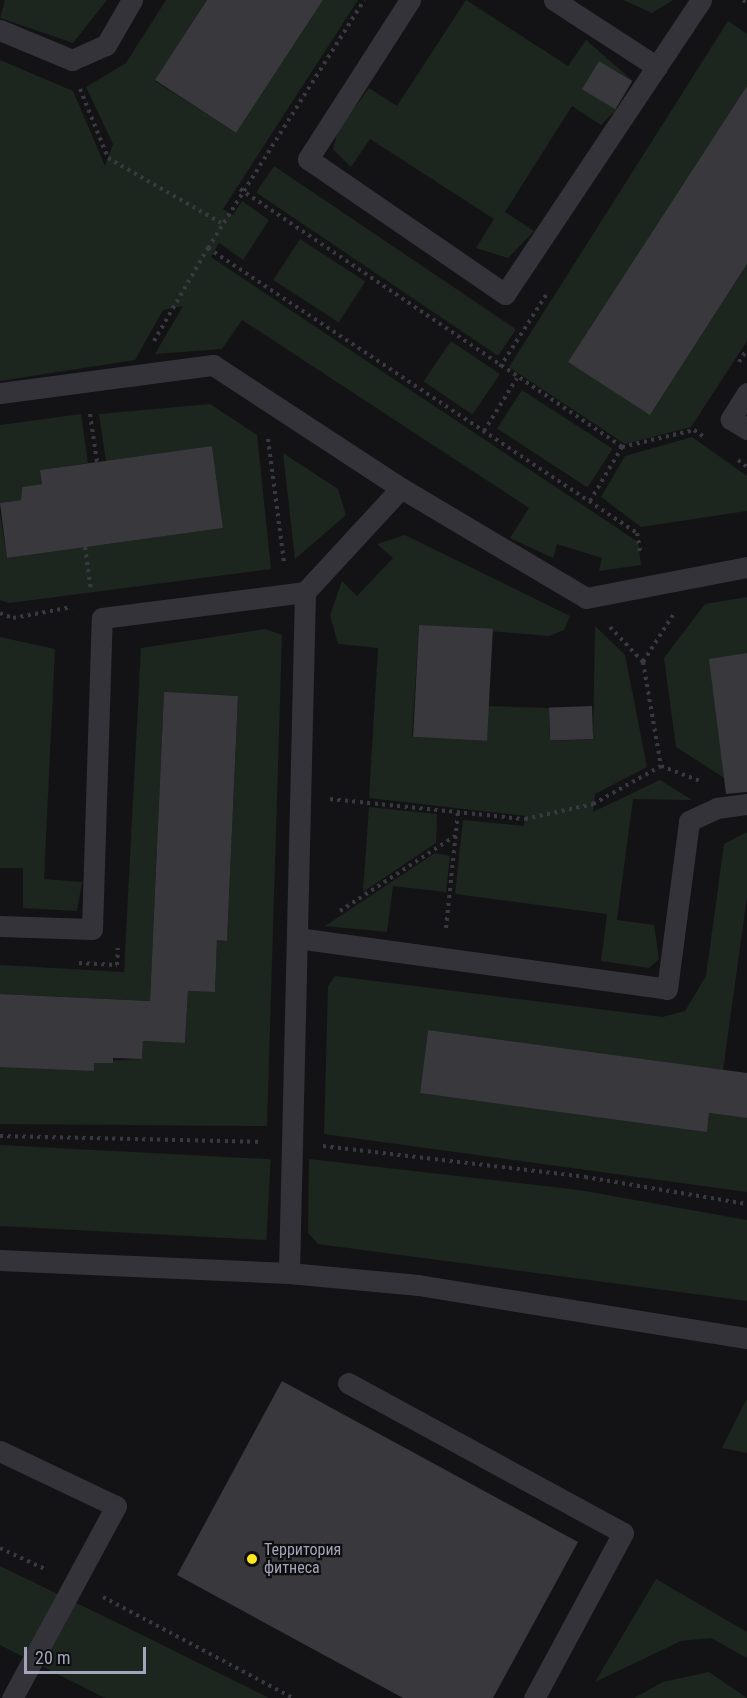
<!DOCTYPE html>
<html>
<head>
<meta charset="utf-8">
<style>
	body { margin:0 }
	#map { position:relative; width:747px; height:1698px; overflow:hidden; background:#131315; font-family:"Roboto Condensed",sans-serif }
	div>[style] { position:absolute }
	.green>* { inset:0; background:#1d251f; transform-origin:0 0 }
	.building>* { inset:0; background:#38383d; transform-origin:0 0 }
	.path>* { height:4px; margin-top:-2px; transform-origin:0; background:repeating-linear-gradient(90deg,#393a41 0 3px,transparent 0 7.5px) }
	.service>* { height:21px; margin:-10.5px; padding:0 10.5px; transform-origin:10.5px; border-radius:10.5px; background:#34333a }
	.dots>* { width:16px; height:16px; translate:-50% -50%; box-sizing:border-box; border:3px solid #0e0e10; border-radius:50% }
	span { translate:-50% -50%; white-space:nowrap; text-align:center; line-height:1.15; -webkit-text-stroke:4.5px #0e0e10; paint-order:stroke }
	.poi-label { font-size:16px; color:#a3a4b7 }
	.left { translate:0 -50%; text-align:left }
	.scale { position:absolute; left:24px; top:1647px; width:122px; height:27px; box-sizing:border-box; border:3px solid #a3a4b7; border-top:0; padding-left:8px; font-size:18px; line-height:21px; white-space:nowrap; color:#a3a4b7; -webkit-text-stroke:4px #0e0e10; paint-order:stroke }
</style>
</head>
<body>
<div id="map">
	<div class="green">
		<div style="clip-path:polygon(5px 0,107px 0,73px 43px,0 18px)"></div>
		<div style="clip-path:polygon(166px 0,207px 0,155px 81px,236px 133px,323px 0,358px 0,223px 209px,233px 215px,242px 201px,269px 220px,243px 260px,219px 243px,211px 257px,638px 542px,641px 565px,599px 571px,602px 558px,557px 544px,553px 558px,510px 538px,529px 508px,242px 320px,222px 349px,155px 354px,183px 306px,163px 310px,135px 360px,0 381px,0 60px,73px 91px,105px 166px,113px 144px,86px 87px,126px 63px)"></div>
		<div style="clip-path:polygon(466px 0,568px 66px,586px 40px,633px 81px,599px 61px,583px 89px,617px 109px,601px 125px,572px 106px,505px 212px,534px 231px,508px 258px,476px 248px,494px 219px,370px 139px,351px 167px,333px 149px,338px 130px,369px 88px,397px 106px)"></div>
		<div style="clip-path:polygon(623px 0,673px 0,652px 13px)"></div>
		<div style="clip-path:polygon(728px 21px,747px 34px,747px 86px,650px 415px,747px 264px,747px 341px,691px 427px,625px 444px,509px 367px)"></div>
		<div style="left:274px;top:166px;width:292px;height:32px;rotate:34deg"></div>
		<div style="left:300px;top:239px;width:78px;height:49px;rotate:33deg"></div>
		<div style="left:451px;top:341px;width:59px;height:49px;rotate:34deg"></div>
		<div style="left:522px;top:390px;width:108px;height:46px;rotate:33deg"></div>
		<div style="clip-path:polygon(210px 404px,257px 435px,271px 569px,9px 603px,0 600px,0 513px,7px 558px,223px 528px,212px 446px,106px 461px,99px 414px)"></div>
		<div style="clip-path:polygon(81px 414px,88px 463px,41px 470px,42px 484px,22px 487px,21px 500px,0 503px,0 425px)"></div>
		<div style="clip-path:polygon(692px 437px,747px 476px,747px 511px,641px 527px,601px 497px,625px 456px)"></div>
		<div style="clip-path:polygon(283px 453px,338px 489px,346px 515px,295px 559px)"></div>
		<div style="clip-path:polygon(405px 535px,570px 616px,564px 630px,549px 636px,419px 625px,412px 736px,488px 706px,549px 708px,550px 741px,593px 739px,595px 626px,625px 655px,647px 767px,595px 794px,593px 812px,660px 780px,692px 800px,633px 799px,617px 920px,654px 925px,659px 959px,649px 968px,601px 961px,607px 914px,455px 894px,463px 820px,524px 826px,525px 816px,369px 798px,378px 648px,338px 644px,330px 615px,342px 581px,357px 596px,393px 558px,377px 544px)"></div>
		<div style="clip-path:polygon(747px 597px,747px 778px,729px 781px,676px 747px,664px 658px,705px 604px)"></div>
		<div style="clip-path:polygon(265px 629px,282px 635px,267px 1126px,0 1124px,0 1067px,142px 1059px,143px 1041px,185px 1043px,188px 991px,215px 992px,217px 940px,227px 941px,238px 696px,164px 693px,150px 1001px,0 994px,0 965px,124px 972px,141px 648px)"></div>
		<div style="clip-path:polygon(0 637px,55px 649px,44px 879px,82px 882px,77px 911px,23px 908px,23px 868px,0 868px)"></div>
		<div style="clip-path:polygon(369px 807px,437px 814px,436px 843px,363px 892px)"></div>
		<div style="clip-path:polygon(747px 832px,747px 897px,723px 1070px,428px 1030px,420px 1092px,707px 1131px,709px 1113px,747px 1118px,747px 1192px,324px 1134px,328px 986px,335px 976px,662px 1017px,685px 1011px,706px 976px,724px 844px)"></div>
		<div style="clip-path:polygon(435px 853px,450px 856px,446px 892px,393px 886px,387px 932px,325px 926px)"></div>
		<div style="left:0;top:1145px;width:271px;height:81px;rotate:3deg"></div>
		<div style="clip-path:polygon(309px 1159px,579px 1190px,747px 1220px,747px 1301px,318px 1244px,308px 1233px)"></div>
		<div style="clip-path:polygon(746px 1400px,747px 1400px,747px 1453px,722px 1448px)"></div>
		<div style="clip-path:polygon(0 1566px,128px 1628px,269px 1698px,105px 1698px,0 1645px)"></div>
		<div style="clip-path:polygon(656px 1579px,747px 1632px,747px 1658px,711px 1638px,681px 1641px,595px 1682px)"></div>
		<div style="clip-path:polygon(709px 1672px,747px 1698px,634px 1698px,663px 1682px)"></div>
	</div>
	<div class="building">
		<div style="clip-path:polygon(207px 0,323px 0,236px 133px,155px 80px)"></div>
		<div style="left:599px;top:61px;width:39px;height:33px;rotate:31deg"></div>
		<div style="clip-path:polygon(747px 86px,747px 264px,650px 415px,568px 362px)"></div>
		<div style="clip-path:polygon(212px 446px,223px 528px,7px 558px,0 503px,21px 500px,22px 487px,42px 484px,40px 470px)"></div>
		<div style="left:419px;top:625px;width:74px;height:112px;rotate:3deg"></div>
		<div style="clip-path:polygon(747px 653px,747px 792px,726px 794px,709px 659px)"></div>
		<div style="clip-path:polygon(164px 692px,238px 696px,227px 941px,217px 940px,215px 992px,188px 991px,185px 1043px,143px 1041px,142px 1059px,113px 1058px,113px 1063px,94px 1063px,94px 1071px,0 1067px,0 994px,150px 1001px)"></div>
		<div style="left:592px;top:706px;width:33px;height:43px;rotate:88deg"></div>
		<div style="clip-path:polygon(428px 1030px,747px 1073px,747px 1118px,709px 1113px,707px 1132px,420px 1093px)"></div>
		<div style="clip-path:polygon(282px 1381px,578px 1542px,493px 1698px,403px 1698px,177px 1575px)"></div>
	</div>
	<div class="path">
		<div style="left:743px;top:0;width:5px;rotate:37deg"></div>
		<div style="left:80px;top:89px;width:74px;rotate:67.9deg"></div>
		<div style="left:108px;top:158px;width:130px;rotate:29.9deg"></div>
		<div style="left:240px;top:189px;width:461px;rotate:34deg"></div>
		<div style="left:208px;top:248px;width:293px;rotate:-57.8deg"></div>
		<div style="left:154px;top:341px;width:108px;rotate:-59.9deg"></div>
		<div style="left:208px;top:248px;width:515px;rotate:33.6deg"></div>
		<div style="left:637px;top:533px;width:22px;rotate:80deg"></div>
		<div style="left:739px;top:362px;width:15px;rotate:-58deg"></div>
		<div style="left:500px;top:367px;width:89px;rotate:-57.4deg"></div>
		<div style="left:90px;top:414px;width:49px;rotate:81.7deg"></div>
		<div style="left:484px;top:431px;width:62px;rotate:-58.1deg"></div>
		<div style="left:268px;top:439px;width:124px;rotate:82.6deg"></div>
		<div style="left:738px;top:460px;width:11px;rotate:38deg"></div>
		<div style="left:590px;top:501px;width:63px;rotate:-59.3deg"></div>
		<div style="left:622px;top:447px;width:74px;rotate:-13.3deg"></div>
		<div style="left:694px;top:430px;width:12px;rotate:35deg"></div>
		<div style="left:85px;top:547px;width:43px;rotate:82.1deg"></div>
		<div style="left:0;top:613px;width:14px;rotate:21deg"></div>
		<div style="left:13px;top:618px;width:60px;rotate:-10.6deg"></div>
		<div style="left:673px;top:615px;width:56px;rotate:122.6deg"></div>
		<div style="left:643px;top:662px;width:106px;rotate:80.2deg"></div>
		<div style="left:661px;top:766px;width:42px;rotate:21deg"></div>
		<div style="left:610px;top:627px;width:48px;rotate:46.7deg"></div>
		<div style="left:330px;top:799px;width:196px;rotate:5.9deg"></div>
		<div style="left:525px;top:819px;width:70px;rotate:-12.4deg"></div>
		<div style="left:593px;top:804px;width:78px;rotate:-29.2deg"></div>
		<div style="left:340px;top:911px;width:137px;rotate:-33.1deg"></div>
		<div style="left:446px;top:928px;width:117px;rotate:-84.1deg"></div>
		<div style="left:79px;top:963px;width:38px;rotate:3deg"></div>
		<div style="left:117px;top:965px;width:17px;rotate:-87deg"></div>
		<div style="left:0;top:1136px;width:261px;rotate:1.3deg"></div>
		<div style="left:323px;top:1146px;width:264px;rotate:6.7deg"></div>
		<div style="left:585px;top:1177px;width:164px;rotate:9.5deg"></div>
		<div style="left:0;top:1548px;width:50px;rotate:25deg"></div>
		<div style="left:103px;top:1597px;width:215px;rotate:28deg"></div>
	</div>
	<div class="service">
		<div style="left:410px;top:0;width:189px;rotate:122.7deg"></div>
		<div style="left:308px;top:159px;width:239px;rotate:34.4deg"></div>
		<div style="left:505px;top:294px;width:353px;rotate:-56.3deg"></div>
		<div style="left:554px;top:0;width:123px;rotate:33deg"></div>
		<div style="left:0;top:30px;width:78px;rotate:22.6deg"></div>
		<div style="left:72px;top:60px;width:37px;rotate:-24deg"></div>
		<div style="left:106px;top:45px;width:52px;rotate:-60deg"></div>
		<div style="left:0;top:393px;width:215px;rotate:-7.5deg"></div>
		<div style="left:213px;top:365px;width:225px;rotate:33.2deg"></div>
		<div style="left:401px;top:488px;width:142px;rotate:132.7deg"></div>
		<div style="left:305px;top:592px;width:681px;rotate:91.35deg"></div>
		<div style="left:747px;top:393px;width:31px;rotate:122deg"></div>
		<div style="left:731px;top:419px;width:19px;rotate:32deg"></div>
		<div style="left:401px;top:488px;width:215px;rotate:30.7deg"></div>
		<div style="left:586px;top:598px;width:164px;rotate:-10.9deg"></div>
		<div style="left:0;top:926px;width:92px;rotate:1.9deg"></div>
		<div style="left:92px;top:929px;width:311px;rotate:-88.2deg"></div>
		<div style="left:102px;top:618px;width:205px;rotate:-7.3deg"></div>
		<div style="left:297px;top:938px;width:373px;rotate:7.8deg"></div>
		<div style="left:667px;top:989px;width:169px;rotate:-82.5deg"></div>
		<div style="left:689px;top:821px;width:31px;rotate:-25deg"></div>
		<div style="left:717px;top:808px;width:30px;rotate:-8deg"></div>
		<div style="left:0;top:1260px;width:289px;rotate:2.6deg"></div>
		<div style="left:289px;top:1273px;width:130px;rotate:5.3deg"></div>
		<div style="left:418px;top:1285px;width:333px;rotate:9.2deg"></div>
		<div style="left:348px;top:1383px;width:313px;rotate:28.6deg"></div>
		<div style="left:623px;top:1533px;width:187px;rotate:118.3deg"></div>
		<div style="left:0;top:1451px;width:128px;rotate:25.4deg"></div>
		<div style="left:116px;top:1506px;width:218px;rotate:118.4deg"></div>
	</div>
	<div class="dots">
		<div style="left:252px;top:1559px;background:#ffe720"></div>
	</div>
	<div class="poi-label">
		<span class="left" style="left:264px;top:1559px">Территория<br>фитнеса</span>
	</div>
	<div class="scale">20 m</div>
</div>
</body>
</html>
